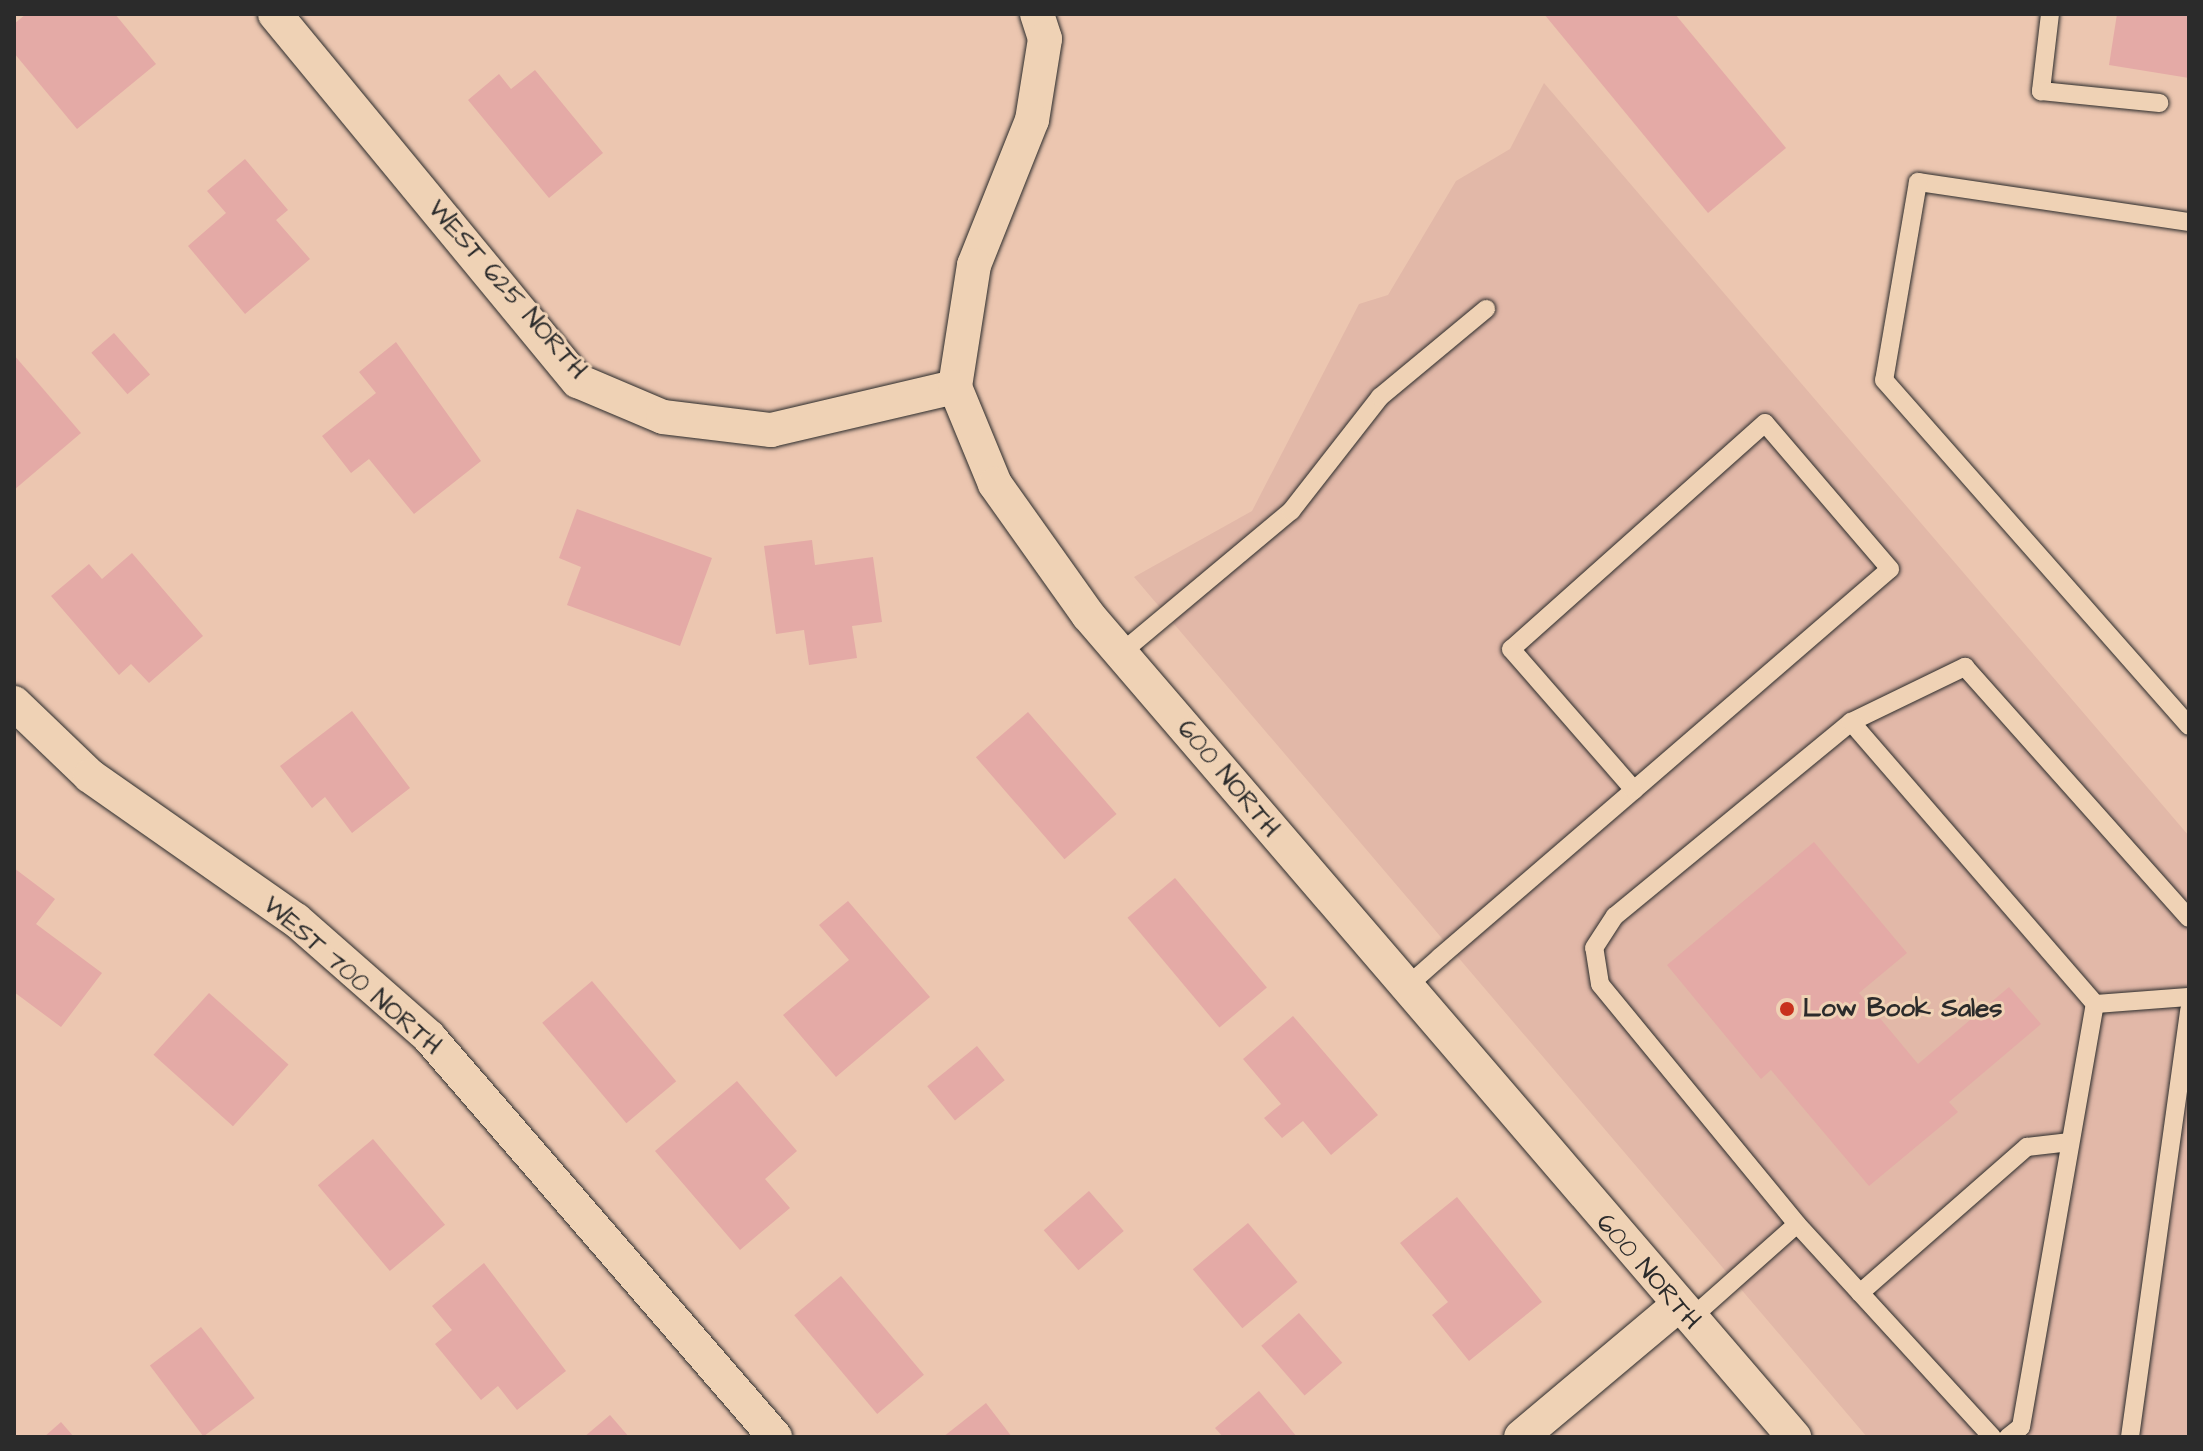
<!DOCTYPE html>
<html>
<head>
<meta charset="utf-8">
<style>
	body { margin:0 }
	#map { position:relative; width:2203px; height:1451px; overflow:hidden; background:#ecc6b0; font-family:"Architects Daughter",sans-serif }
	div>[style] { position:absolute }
	.built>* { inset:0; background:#e2b8a8 }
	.building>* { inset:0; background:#e4aaa6; transform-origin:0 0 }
	.roads { filter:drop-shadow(0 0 2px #2b2b2b) drop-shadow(0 0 2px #2b2b2b) }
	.lane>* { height:18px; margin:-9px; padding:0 9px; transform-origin:9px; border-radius:9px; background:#efd2b5 }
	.street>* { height:34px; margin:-17px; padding:0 17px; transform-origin:17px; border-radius:17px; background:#efd2b5 }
	.dots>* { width:22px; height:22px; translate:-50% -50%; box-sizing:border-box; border:4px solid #efd2b5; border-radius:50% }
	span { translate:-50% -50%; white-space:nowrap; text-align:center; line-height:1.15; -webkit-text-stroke:6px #efd2b5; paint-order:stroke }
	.street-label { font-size:26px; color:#2b2b2b }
	.poi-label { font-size:26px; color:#2b2b2b; font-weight:700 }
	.left { translate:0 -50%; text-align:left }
	.frame { position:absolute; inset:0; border:16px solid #2b2b2b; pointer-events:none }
</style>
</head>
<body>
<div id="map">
	<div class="built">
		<div style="clip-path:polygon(1544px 83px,2189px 836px,2189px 1437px,1867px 1437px,1134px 577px,1252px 511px,1359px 304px,1388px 295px,1456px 181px,1510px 149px)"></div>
	</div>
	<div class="building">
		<div style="clip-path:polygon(26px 14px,115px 14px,156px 64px,77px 129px,14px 53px,14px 24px)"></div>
		<div style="clip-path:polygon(1544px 14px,1675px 14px,1786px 148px,1708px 213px)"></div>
		<div style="clip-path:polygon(2117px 14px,2189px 14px,2189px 78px,2109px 65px)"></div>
		<div style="clip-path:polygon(535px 70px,603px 153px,549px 198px,468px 100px,499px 74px,511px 89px)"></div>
		<div style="clip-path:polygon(245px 159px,288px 210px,276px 220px,310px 259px,245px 314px,188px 246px,226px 213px,207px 191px)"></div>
		<div style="left:114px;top:333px;width:55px;height:30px;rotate:49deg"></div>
		<div style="clip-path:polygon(396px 342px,481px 461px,414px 514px,369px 459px,351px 473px,322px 436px,376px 393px,359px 372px)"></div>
		<div style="clip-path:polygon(14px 355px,81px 433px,14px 490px)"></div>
		<div style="clip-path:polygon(577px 509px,712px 558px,680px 646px,567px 605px,581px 567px,559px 558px)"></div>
		<div style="clip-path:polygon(812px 540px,815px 565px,873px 557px,882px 622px,852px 626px,857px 658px,809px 665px,804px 630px,776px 634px,764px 546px)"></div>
		<div style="clip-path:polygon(132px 553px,203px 636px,149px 683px,131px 664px,119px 675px,51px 596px,89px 564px,102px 579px)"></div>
		<div style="clip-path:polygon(352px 711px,410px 788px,352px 833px,325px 797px,312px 808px,280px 766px)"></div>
		<div style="left:1028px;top:712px;width:135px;height:69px;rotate:49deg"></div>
		<div style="clip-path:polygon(1814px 842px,1907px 953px,1859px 993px,1918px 1064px,2009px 987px,2041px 1024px,1949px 1102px,1958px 1112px,1869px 1186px,1771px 1070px,1761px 1079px,1667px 965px)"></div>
		<div style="clip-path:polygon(14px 868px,55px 899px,36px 924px,102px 973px,61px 1027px,14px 992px)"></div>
		<div style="left:1175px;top:878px;width:143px;height:62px;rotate:50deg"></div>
		<div style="clip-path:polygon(848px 901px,930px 997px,836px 1077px,783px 1015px,849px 960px,819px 925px)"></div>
		<div style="left:592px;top:981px;width:131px;height:65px;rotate:50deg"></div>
		<div style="left:209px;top:993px;width:107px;height:83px;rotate:42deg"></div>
		<div style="clip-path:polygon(1293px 1016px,1378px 1115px,1331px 1155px,1303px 1121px,1282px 1138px,1264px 1118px,1281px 1104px,1243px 1059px)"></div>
		<div style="left:977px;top:1046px;width:44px;height:64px;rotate:51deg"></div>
		<div style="clip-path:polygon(737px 1081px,797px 1151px,765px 1179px,790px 1208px,740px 1250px,655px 1151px)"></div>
		<div style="left:373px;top:1139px;width:112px;height:72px;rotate:50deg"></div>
		<div style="left:1089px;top:1191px;width:53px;height:60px;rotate:49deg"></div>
		<div style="clip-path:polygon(1457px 1197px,1542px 1302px,1469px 1361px,1432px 1315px,1448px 1302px,1400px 1243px)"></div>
		<div style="left:1248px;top:1223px;width:77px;height:72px;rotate:50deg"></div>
		<div style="clip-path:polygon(484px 1263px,566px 1371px,517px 1410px,498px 1386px,481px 1400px,435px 1344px,452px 1330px,432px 1306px)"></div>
		<div style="left:841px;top:1276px;width:129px;height:61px;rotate:50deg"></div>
		<div style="left:1299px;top:1313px;width:66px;height:50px;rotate:49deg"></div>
		<div style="left:201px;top:1327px;width:89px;height:64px;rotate:53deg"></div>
		<div style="clip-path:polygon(1259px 1391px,1297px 1437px,1223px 1437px,1215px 1428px)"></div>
		<div style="clip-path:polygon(986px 1403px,1012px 1437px,943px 1437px)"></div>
		<div style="clip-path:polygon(610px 1415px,629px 1437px,584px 1437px)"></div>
		<div style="clip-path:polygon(61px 1422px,74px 1437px,44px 1437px)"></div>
	</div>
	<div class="roads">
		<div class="lane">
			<div style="left:2050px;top:14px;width:78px;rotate:96.7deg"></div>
			<div style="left:2041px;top:91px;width:119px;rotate:5.8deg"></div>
			<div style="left:2189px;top:222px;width:274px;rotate:-171.6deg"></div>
			<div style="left:1918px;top:182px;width:201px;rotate:99.7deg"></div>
			<div style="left:1884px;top:380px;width:461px;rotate:48.6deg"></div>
			<div style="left:1121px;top:653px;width:222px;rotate:-39.9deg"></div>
			<div style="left:1291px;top:511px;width:145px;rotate:-52deg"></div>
			<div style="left:1380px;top:397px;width:138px;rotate:-39.7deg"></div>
			<div style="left:1851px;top:722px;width:127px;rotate:-25.8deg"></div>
			<div style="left:1965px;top:667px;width:336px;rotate:48.3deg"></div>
			<div style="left:1405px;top:988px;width:47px;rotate:-41.5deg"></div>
			<div style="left:1440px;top:957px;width:256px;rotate:-40.7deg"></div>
			<div style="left:1634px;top:790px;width:338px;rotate:-40.8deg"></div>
			<div style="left:1890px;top:569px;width:192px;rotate:-130.6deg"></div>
			<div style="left:1765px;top:423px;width:340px;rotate:138.3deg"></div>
			<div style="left:1511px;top:649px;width:187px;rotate:48.9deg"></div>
			<div style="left:1797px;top:1224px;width:289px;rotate:47.5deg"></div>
			<div style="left:1860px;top:1293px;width:222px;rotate:-41.2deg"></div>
			<div style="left:2027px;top:1147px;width:43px;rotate:-6.6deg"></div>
			<div style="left:1689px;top:1320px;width:144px;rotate:-41.6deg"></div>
			<div style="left:1797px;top:1224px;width:310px;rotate:-129.4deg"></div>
			<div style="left:1600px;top:984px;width:36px;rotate:-99deg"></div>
			<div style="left:1594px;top:948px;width:38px;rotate:-57deg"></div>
			<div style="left:1615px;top:916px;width:306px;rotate:-39.4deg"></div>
			<div style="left:1851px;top:722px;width:373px;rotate:49.1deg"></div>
			<div style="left:2095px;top:1004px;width:94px;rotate:-4.3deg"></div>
			<div style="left:2008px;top:1437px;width:16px;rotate:-38deg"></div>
			<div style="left:2021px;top:1427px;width:429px;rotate:-80.1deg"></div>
			<div style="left:2130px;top:1437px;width:431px;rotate:-82.1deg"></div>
		</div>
		<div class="street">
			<div style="left:275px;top:14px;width:476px;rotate:50.5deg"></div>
			<div style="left:578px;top:381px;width:92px;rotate:23deg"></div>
			<div style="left:663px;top:417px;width:109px;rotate:6.9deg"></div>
			<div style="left:771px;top:430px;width:189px;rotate:-13.2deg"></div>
			<div style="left:1037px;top:14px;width:26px;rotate:72deg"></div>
			<div style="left:1045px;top:39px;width:82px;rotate:99.1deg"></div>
			<div style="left:1032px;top:120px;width:156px;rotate:111.8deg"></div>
			<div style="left:974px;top:265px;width:123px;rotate:98.9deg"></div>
			<div style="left:955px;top:387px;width:105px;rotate:67.6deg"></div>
			<div style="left:995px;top:484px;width:161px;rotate:54.6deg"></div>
			<div style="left:1088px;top:615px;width:1084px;rotate:49.34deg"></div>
			<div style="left:14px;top:703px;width:105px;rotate:43.8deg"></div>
			<div style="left:90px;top:776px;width:251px;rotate:35deg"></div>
			<div style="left:296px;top:920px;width:177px;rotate:41.3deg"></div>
			<div style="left:429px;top:1037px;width:529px;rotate:49.14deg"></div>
			<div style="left:1521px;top:1437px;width:204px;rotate:-40deg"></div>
		</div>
	</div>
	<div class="dots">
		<div style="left:1787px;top:1009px;background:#c8321e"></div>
	</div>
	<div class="street-label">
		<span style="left:507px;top:290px;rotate:49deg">WEST 625 NORTH</span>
		<span style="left:1228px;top:779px;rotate:50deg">600 NORTH</span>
		<span style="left:352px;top:976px;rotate:41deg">WEST 700 NORTH</span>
		<span style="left:1648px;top:1272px;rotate:49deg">600 NORTH</span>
	</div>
	<div class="poi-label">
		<span class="left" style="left:1803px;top:1009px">Low Book Sales</span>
	</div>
	<div class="frame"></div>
</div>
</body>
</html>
